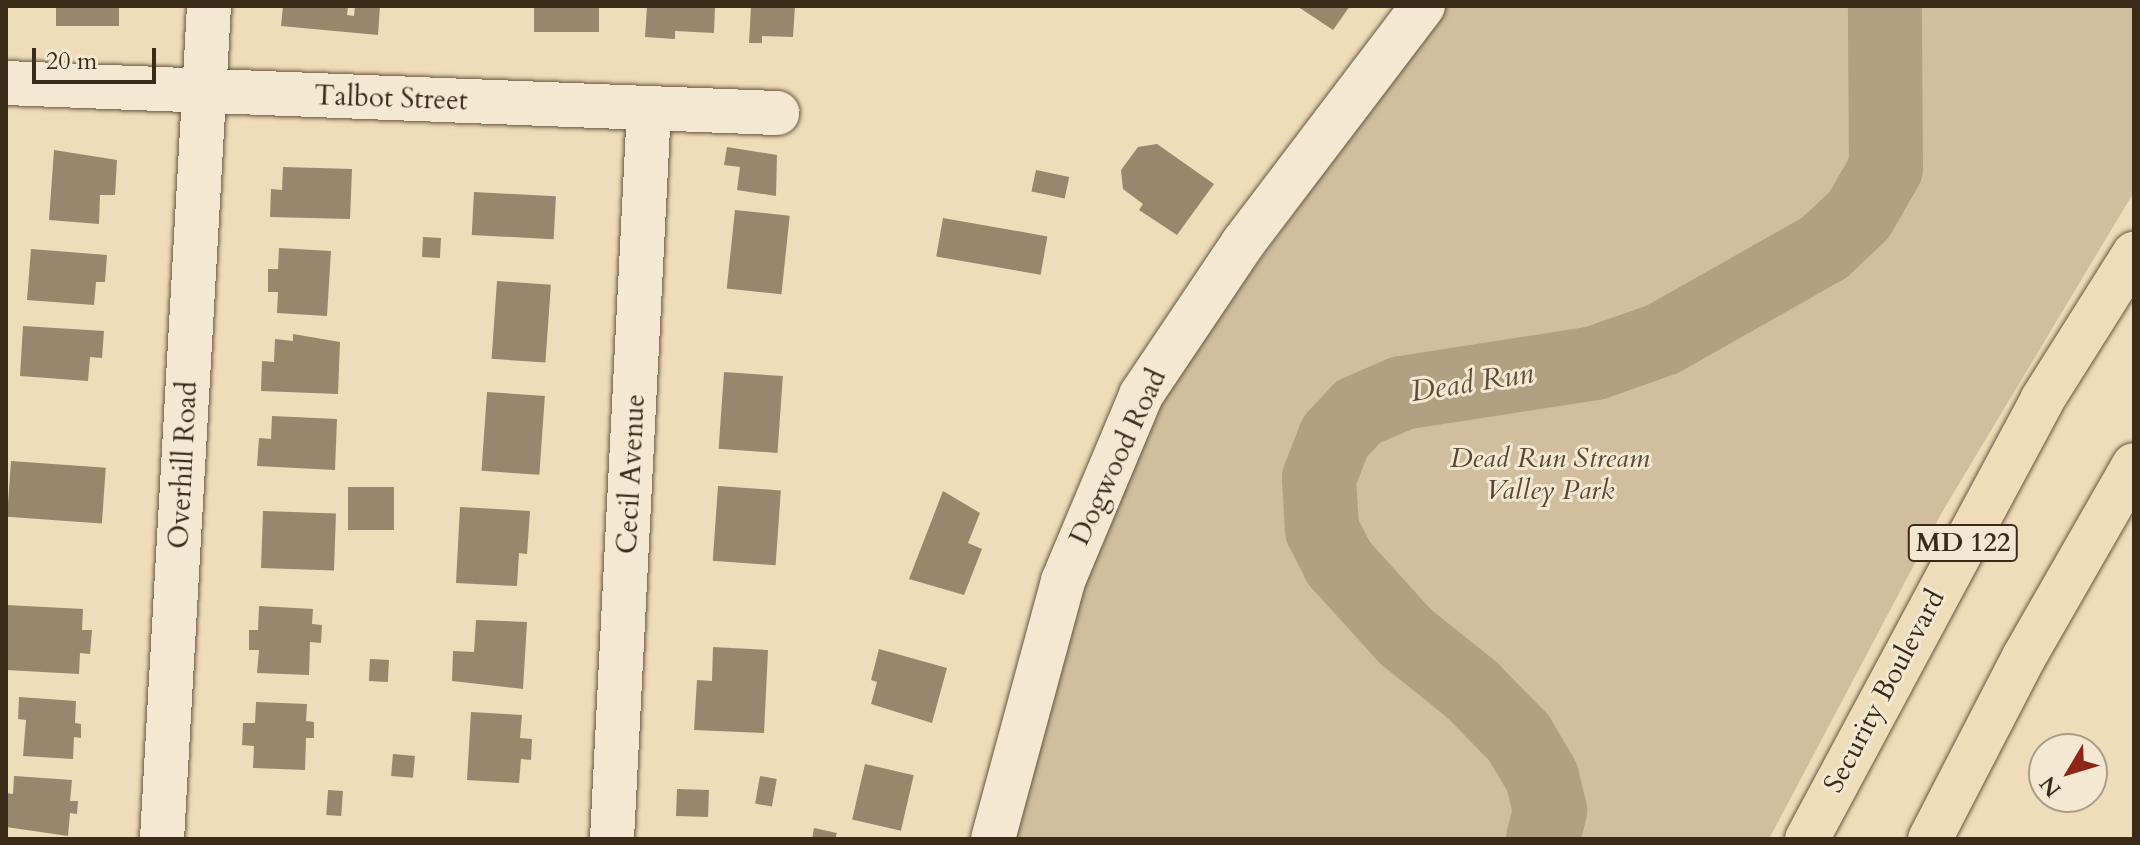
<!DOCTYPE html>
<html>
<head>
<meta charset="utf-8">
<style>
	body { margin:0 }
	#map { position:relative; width:2140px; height:845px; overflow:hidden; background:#efdcb9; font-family:Cardo,serif }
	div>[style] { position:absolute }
	.green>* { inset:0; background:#d0be9e }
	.river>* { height:74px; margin:-37px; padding:0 37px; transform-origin:37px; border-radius:37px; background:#b1a082 }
	.building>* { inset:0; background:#98876c; transform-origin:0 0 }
	.roads { filter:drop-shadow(0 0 2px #675740) drop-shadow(0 0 2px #675740) }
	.minor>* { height:44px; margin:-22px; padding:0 22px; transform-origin:22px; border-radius:22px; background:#f5e8d2 }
	.major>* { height:44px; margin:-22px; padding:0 22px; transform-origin:22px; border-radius:22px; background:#efdcb9 }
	span { translate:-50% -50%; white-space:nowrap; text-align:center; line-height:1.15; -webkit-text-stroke:6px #f5e8d2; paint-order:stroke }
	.shield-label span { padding:2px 6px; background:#f5e8d2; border:2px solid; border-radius:6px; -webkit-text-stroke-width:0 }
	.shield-label { font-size:26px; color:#3a2b18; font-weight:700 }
	.street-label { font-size:28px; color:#3a2b18 }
	.park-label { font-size:28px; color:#584833; font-style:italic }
	.water-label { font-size:30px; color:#5e4e38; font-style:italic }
	.frame { position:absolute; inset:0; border:8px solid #3a2b18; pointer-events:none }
	.north { position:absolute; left:2028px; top:733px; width:80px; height:80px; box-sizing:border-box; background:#f5e8d2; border:2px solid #aa9c88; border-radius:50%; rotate:232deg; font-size:22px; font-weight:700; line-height:32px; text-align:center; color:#3a2b18 }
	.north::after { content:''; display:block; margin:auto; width:28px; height:36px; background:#8f2418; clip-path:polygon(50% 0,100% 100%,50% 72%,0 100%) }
	.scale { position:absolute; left:32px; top:48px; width:124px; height:36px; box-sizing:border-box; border:4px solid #3a2b18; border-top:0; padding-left:10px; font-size:24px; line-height:28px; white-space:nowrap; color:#3a2b18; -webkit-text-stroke:6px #f5e8d2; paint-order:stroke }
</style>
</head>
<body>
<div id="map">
	<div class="green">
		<div style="clip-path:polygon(1447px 6px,2134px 6px,2134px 192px,1941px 514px,1769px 839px,1012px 839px,1061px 653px,1105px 522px,1175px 375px)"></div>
	</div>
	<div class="river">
		<div style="left:1543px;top:839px;width:30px;rotate:-76deg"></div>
		<div style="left:1550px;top:810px;width:34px;rotate:-104deg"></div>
		<div style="left:1542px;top:777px;width:45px;rotate:-120.5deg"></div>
		<div style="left:1519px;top:738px;width:69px;rotate:-134.4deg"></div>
		<div style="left:1471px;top:689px;width:83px;rotate:-141.3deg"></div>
		<div style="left:1406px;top:637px;width:100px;rotate:-132.2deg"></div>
		<div style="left:1339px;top:563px;width:37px;rotate:-117deg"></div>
		<div style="left:1322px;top:530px;width:52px;rotate:-93.3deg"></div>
		<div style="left:1319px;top:478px;width:44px;rotate:-68.7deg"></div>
		<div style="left:1335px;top:437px;width:34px;rotate:-47deg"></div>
		<div style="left:1358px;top:412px;width:48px;rotate:-23.4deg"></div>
		<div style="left:1402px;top:393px;width:195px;rotate:-8.8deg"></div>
		<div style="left:1595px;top:363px;width:72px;rotate:-19.4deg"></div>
		<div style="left:1663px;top:339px;width:185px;rotate:-29.5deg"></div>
		<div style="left:1824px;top:248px;width:48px;rotate:-43.3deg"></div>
		<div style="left:1859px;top:215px;width:54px;rotate:-60.1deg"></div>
		<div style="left:1886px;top:168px;width:162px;rotate:-90.4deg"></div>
	</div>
	<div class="building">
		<div style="left:56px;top:6px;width:63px;height:20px"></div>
		<div style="clip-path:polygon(283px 6px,348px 6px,347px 15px,354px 16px,355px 6px,380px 6px,378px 35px,281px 26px)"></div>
		<div style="left:534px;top:6px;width:65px;height:26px"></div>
		<div style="clip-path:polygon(647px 6px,715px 6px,714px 33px,675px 31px,675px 39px,645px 37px)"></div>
		<div style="clip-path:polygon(751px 6px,795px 6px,793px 37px,762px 36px,762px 43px,749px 43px)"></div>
		<div style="clip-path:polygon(1297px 6px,1350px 6px,1333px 30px)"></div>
		<div style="clip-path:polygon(1157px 144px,1214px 184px,1177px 235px,1139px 210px,1143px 204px,1123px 189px,1121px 170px,1138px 147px)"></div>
		<div style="clip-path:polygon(727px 147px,777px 155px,776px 196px,737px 190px,740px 167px,724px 165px)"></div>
		<div style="clip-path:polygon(54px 150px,117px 160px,115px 195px,100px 195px,99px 224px,49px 220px)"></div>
		<div style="clip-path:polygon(283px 167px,352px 169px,350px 219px,270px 217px,271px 189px,282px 190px)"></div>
		<div style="left:1036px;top:170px;width:34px;height:22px;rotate:12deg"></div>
		<div style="left:474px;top:192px;width:82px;height:43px;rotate:3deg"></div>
		<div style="left:735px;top:210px;width:55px;height:79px;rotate:6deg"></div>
		<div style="left:943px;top:218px;width:106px;height:39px;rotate:10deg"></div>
		<div style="left:423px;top:237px;width:18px;height:20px;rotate:3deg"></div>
		<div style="clip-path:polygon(279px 248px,331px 251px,327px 316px,277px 313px,278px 292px,268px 292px,268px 269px,278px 269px)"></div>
		<div style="clip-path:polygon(31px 249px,107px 255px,105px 282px,96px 282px,94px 305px,27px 300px)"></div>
		<div style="left:497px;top:281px;width:54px;height:78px;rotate:4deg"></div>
		<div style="clip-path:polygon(23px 326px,104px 331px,102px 358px,90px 357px,88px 381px,20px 376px)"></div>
		<div style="clip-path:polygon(293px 334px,340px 342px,338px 394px,261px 391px,262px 361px,274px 362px,275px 339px,293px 341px)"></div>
		<div style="left:724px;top:372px;width:59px;height:77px;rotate:4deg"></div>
		<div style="left:487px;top:392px;width:58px;height:79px;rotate:4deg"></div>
		<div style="clip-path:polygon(272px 416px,337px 419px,335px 470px,257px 466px,259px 438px,271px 439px)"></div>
		<div style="left:11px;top:461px;width:95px;height:56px;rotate:4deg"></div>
		<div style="left:718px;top:486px;width:63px;height:75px;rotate:4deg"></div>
		<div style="left:348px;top:487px;width:46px;height:43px"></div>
		<div style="clip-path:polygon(943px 491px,980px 513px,968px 543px,982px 549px,964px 595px,909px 579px)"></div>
		<div style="clip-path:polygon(460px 507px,530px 511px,527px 554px,519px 553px,517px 586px,456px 583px)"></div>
		<div style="left:263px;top:511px;width:73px;height:57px;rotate:2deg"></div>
		<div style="clip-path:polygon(6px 605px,83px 609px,82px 630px,92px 630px,90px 654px,80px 653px,79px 674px,6px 670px)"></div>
		<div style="clip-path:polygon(259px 606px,313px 609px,312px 624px,322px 625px,321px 643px,310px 642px,309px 675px,257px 673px,259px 650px,249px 650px,249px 630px,258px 630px)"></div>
		<div style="clip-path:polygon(476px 620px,527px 622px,523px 689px,452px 681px,453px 651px,474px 652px)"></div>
		<div style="clip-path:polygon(713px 647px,768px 650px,764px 733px,694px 730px,697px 680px,712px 681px)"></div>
		<div style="clip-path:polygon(879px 649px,947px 668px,932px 723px,871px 704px,877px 682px,871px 680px)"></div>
		<div style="left:370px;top:659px;width:19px;height:22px;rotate:3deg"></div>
		<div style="clip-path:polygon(19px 697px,76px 701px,75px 723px,81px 724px,81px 738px,74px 737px,73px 759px,23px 756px,26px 720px,18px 719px)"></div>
		<div style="clip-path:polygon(256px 702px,307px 704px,306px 721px,314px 722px,314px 738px,306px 738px,305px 770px,253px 768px,254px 746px,242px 745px,243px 723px,255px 723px)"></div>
		<div style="clip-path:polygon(471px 712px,522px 715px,520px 738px,532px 739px,531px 760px,521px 759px,519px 783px,467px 780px)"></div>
		<div style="left:393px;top:754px;width:22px;height:22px;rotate:5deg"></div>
		<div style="left:865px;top:764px;width:50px;height:57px;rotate:13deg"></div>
		<div style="clip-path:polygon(14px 776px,72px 780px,70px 801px,78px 801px,77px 814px,70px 813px,68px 836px,6px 827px,6px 793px,13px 794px)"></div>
		<div style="left:760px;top:776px;width:17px;height:28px;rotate:10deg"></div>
		<div style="left:677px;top:789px;width:32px;height:27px;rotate:2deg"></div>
		<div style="left:328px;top:790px;width:15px;height:25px;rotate:4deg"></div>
		<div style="clip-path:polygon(814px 828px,837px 833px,835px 839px,812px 839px)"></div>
	</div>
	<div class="roads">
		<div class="minor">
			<div style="left:6px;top:83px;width:772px;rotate:2.23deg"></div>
			<div style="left:162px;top:839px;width:834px;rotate:-86.77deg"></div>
			<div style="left:612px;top:839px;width:732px;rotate:-87.1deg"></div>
			<div style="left:993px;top:839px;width:267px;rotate:-74.8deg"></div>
			<div style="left:1063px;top:581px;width:202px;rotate:-67.2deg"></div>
			<div style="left:1141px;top:395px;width:183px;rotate:-56.1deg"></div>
			<div style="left:1243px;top:243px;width:298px;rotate:-52.8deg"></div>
		</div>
		<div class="major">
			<div style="left:1807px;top:839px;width:498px;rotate:-61.8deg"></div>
			<div style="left:2042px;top:400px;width:173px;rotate:-57.8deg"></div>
			<div style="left:1930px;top:839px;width:205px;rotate:-62.7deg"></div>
			<div style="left:2024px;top:657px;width:221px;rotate:-60.2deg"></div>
		</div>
	</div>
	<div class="shield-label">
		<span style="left:1963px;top:543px">MD 122</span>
	</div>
	<div class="street-label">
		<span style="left:391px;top:98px;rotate:2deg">Talbot Street</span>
		<span style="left:1118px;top:457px;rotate:-65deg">Dogwood Road</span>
		<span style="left:183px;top:465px;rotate:-87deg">Overhill Road</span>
		<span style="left:631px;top:474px;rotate:-87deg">Cecil Avenue</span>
		<span style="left:1884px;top:691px;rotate:-62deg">Security Boulevard</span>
	</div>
	<div class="park-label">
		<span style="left:1550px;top:474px">Dead Run Stream<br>Valley Park</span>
	</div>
	<div class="water-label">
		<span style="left:1472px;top:383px;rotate:-9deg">Dead Run</span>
	</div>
	<div class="frame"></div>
	<div class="north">N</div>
	<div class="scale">20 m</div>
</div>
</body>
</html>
